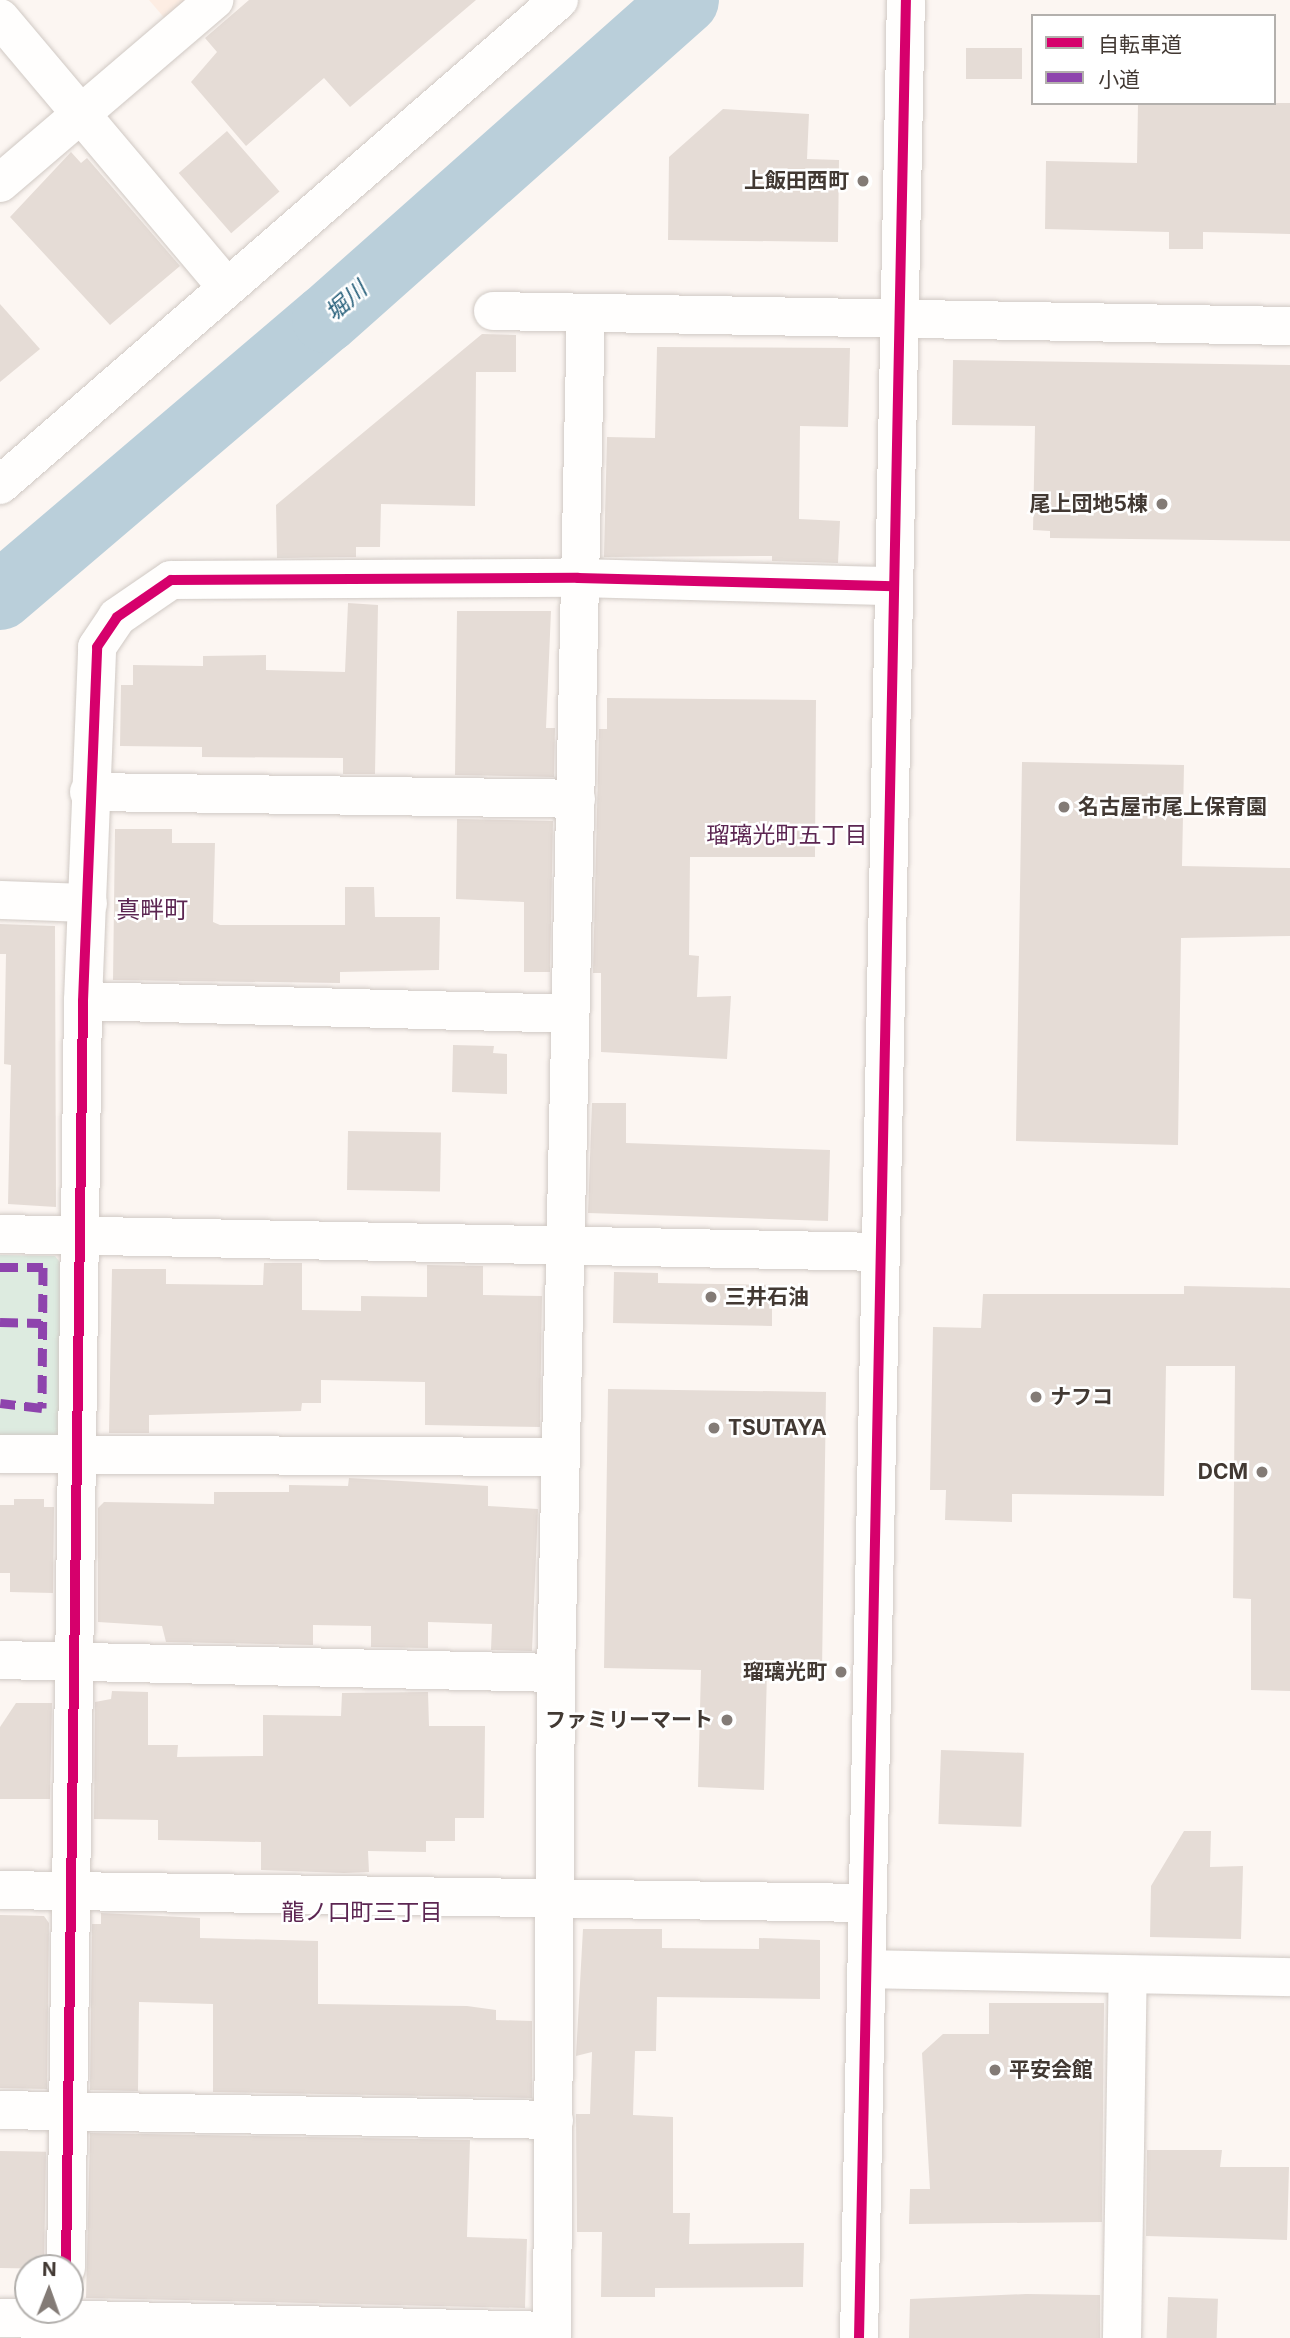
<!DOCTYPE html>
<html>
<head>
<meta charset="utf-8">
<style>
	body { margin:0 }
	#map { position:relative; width:1290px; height:2338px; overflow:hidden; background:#fcf6f2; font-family:Inter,"Noto Sans JP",sans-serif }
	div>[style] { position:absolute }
	.built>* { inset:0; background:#fdede3 }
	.green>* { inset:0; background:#ddebe0 }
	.river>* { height:68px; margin:-34px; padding:0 34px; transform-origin:34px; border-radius:34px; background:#bacfda }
	.building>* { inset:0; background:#e5dcd6; transform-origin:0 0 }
	.roads { filter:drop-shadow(0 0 2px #d0c9c4) drop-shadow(0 0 2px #d0c9c4) }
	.minor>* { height:38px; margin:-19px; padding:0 19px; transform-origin:19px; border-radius:19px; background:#fffefd }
	.quiet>* { height:9px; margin-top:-4.5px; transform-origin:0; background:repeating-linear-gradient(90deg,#8e44ad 0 18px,transparent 0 27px) }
	.cycleway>* { height:10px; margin:-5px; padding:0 5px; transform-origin:5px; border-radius:5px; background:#d6006c }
	.dots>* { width:19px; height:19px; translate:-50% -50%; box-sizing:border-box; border:4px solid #fff; border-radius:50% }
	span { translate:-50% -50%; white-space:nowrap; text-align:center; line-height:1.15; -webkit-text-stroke:5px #fff; paint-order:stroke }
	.poi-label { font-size:21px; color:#423933; font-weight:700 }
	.right { translate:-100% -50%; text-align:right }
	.left { translate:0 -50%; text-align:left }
	.water-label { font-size:23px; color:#255e79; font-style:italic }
	.neighbourhood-label { font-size:23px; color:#5c2652 }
	.quarter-label { font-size:24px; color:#5c2652 }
	.legend { position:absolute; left:1031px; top:14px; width:245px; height:91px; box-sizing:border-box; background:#fff; border:2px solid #b3b0ad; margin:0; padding:9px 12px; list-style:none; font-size:21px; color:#423933 }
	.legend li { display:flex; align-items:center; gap:14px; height:35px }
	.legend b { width:35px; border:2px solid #b3b0ad }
	.north { position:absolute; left:14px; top:2254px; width:70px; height:70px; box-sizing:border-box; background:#fff; border:2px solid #b3b0ad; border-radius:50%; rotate:1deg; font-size:19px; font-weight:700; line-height:28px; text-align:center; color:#423933 }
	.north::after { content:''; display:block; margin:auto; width:24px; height:32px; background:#837b76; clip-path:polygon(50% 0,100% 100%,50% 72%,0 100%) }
</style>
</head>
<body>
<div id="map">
	<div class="built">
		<div style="clip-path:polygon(149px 0,191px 0,167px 21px)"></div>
	</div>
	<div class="green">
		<div style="clip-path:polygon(0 1255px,55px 1256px,73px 1278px,69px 1427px,51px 1439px,0 1438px)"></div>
	</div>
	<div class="river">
		<div style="left:0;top:596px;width:428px;rotate:-40.4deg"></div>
		<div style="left:326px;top:319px;width:480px;rotate:-41.6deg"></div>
	</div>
	<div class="building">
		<div style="clip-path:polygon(249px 0,476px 0,350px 107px,324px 78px,246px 146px,191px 82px,217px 52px,205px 38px)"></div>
		<div style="left:966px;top:48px;width:56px;height:31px"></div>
		<div style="clip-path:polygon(1138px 103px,1290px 103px,1290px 234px,1203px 232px,1203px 249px,1169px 249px,1169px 232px,1045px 229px,1046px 161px,1137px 163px)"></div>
		<div style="clip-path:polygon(723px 109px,809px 114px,807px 159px,839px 160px,838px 242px,668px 240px,669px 157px)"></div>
		<div style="left:227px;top:131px;width:80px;height:64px;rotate:49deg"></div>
		<div style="clip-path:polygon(71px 152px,81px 163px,87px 158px,180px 266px,110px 325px,10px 217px)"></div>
		<div style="clip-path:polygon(0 304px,40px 349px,0 382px)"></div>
		<div style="clip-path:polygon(482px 334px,516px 335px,516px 372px,476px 372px,475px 506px,381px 504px,380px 547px,356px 547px,356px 557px,277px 558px,276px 505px)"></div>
		<div style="clip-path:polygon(657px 347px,850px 348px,848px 427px,800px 426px,799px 519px,840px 521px,838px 563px,772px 561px,772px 556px,604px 557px,607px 437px,655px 438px)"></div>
		<div style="clip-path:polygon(953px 360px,1290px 365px,1290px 541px,1050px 538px,1050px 531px,1033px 530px,1035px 426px,952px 425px)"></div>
		<div style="clip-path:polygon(348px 603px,378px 605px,375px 774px,343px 774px,343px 758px,202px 757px,202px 747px,120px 746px,121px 685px,133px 685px,133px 665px,203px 666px,203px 656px,266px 655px,266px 670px,345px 672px)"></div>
		<div style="clip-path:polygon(457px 611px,551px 611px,546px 728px,555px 728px,554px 777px,455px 775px)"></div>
		<div style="clip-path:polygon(607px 698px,816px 700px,815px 857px,690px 857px,689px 955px,699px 956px,697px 997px,731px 996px,727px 1059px,601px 1052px,601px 973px,593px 973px,599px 729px,607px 729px)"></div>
		<div style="clip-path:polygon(1022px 762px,1184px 765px,1182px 866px,1290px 868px,1290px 936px,1181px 938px,1178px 1145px,1016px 1141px)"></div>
		<div style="clip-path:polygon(457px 819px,553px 821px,550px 972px,524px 972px,524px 902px,456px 899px)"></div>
		<div style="clip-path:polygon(115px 829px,172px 829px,172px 843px,215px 843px,213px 922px,220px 925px,345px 925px,345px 887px,374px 887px,375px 917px,440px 917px,439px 970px,340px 972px,340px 983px,113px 980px)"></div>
		<div style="clip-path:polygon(0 924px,55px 926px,56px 1207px,8px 1204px,11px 1065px,4px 1064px,6px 954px,0 954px)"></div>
		<div style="clip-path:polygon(453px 1045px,494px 1046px,493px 1053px,507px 1054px,507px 1094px,452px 1092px)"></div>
		<div style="clip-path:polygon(592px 1103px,626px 1103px,626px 1143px,830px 1150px,828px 1221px,588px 1213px)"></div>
		<div style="left:348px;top:1131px;width:93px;height:59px;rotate:1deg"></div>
		<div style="clip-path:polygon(264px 1263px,302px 1263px,302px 1310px,361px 1311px,361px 1296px,427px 1297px,427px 1265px,483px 1266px,483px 1295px,542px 1296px,540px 1427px,425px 1425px,425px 1382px,321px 1380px,321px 1403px,302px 1403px,301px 1411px,149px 1415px,149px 1433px,109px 1433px,112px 1269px,166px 1269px,166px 1284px,263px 1285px)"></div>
		<div style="clip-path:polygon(614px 1272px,658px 1273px,658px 1283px,772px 1285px,772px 1326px,613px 1323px)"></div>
		<div style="clip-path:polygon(1184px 1286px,1290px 1288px,1290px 1691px,1251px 1690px,1251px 1599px,1233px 1598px,1235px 1366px,1166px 1366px,1164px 1496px,1012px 1494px,1012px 1522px,945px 1520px,946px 1490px,930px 1490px,933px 1327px,981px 1328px,983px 1294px,1184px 1294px)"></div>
		<div style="clip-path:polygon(608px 1389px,826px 1392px,822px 1671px,767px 1671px,764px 1790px,698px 1787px,701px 1670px,604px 1668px)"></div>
		<div style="clip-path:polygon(349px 1478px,488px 1486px,488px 1506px,538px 1509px,532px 1651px,491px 1650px,492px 1624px,428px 1622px,428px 1648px,371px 1647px,371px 1626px,313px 1625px,313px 1645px,166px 1642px,162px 1626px,98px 1622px,98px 1508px,104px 1502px,214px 1504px,214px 1492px,289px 1492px,289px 1485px,348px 1486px)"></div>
		<div style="clip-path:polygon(14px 1499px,44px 1499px,44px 1507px,54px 1507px,53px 1593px,10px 1592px,10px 1573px,0 1573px,0 1505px,14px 1505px)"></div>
		<div style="clip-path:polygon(112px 1691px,148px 1692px,148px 1745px,178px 1745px,177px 1757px,263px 1756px,263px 1715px,341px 1716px,342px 1693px,428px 1692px,429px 1726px,485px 1726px,484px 1818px,455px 1818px,455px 1841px,426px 1841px,426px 1852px,368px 1851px,369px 1872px,344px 1873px,261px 1870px,261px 1842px,158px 1840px,158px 1820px,94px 1819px,95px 1702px,111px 1699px)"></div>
		<div style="clip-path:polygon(16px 1703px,52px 1703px,50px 1799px,0 1799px,0 1727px)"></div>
		<div style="left:941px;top:1750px;width:83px;height:74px;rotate:2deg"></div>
		<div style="clip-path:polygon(1184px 1831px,1211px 1831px,1210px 1867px,1243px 1866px,1241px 1939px,1150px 1937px,1151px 1886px)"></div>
		<div style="clip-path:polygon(101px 1913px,200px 1918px,200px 1938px,318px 1941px,318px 2004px,467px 2006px,496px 2010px,496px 2020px,532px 2021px,532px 2098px,213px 2092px,213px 2004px,139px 2002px,138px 2091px,90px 2090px,92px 1924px,101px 1924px)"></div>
		<div style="clip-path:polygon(0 1915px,44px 1916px,49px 1923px,47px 2089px,0 2088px)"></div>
		<div style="clip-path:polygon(583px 1929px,662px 1929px,662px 1948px,759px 1949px,759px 1938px,820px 1940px,820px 1999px,657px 1997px,656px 2051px,635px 2051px,633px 2115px,673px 2117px,673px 2213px,690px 2213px,689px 2244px,804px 2243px,803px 2287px,655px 2288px,655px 2297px,601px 2297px,602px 2232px,577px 2232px,576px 2114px,590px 2114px,592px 2052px,576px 2056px)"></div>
		<div style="clip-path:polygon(989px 2003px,1104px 2003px,1102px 2222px,909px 2224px,910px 2189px,930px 2189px,922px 2053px,943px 2034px,989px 2034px)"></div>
		<div style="clip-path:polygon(90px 2133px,470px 2140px,467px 2237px,527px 2239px,525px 2308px,86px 2298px)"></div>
		<div style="clip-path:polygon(1147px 2150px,1222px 2150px,1220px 2167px,1289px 2167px,1287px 2240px,1146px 2236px)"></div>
		<div style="left:0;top:2151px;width:46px;height:117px;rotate:1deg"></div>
		<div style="clip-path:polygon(1026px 2294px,1100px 2295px,1100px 2338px,909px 2338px,910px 2299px)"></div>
		<div style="left:1168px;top:2297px;width:50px;height:41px;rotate:2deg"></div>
	</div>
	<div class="roads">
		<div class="minor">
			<div style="left:0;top:18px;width:349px;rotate:49.9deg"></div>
			<div style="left:0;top:183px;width:282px;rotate:-40.5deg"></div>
			<div style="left:493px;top:311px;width:797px;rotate:1.08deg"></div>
			<div style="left:0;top:485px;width:740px;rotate:-40.95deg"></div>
			<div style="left:89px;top:792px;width:487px;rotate:0.8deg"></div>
			<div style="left:0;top:900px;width:88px;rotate:2deg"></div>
			<div style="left:83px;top:1001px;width:487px;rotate:1.5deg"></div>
			<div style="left:0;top:1234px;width:880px;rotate:1.17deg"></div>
			<div style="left:0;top:1454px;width:559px;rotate:0.31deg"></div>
			<div style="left:0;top:1660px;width:556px;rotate:1.34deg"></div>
			<div style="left:0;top:1890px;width:866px;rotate:0.86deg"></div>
			<div style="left:866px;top:1969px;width:424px;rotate:1.1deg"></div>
			<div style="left:0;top:2110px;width:554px;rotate:1.03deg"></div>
			<div style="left:66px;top:2268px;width:1267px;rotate:-89.23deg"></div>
			<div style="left:83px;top:1001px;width:354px;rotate:-87.7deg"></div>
			<div style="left:97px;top:647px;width:36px;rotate:-56deg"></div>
			<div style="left:117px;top:617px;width:65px;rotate:-34.4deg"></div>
			<div style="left:171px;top:580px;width:407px;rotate:-0.3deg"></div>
			<div style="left:578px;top:578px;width:316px;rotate:1.5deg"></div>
			<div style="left:0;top:2318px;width:552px;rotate:1.35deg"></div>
			<div style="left:552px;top:2338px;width:665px;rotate:-89.66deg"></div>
			<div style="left:556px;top:1673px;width:1359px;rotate:-88.74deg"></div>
			<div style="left:859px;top:2338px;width:2338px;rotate:-88.85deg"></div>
			<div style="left:1122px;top:2338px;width:362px;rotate:-89.1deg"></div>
		</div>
	</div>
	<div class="quiet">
		<div style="left:0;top:1267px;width:43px"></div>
		<div style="left:43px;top:1267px;width:141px;rotate:90.4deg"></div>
		<div style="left:42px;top:1408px;width:42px;rotate:-173.2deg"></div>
		<div style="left:0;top:1322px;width:41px;rotate:1.4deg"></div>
	</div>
	<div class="cycleway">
		<div style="left:66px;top:2268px;width:1267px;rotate:-89.23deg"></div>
		<div style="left:83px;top:1001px;width:354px;rotate:-87.7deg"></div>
		<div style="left:97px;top:647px;width:36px;rotate:-56deg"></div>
		<div style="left:117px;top:617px;width:65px;rotate:-34.4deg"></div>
		<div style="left:171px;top:580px;width:407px;rotate:-0.3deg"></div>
		<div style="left:578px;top:578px;width:316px;rotate:1.5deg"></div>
		<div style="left:859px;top:2338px;width:2338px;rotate:-88.85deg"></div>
	</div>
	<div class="dots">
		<div style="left:863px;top:181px;background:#837b76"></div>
		<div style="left:1162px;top:504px;background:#837b76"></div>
		<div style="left:1064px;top:807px;background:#837b76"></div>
		<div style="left:711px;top:1297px;background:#837b76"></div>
		<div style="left:1036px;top:1397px;background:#837b76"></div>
		<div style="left:714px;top:1428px;background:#837b76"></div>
		<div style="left:1262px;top:1472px;background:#837b76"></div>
		<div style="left:841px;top:1672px;background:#837b76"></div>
		<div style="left:727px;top:1720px;background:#837b76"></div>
		<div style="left:995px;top:2070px;background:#837b76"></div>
	</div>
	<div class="poi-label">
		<span class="right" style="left:849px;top:181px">上飯田西町</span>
		<span class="right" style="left:1148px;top:504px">尾上団地5棟</span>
		<span class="left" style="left:1078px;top:807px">名古屋市尾上保育園</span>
		<span class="left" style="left:725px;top:1297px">三井石油</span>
		<span class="left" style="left:1050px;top:1397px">ナフコ</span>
		<span class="left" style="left:728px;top:1428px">TSUTAYA</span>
		<span class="right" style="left:1248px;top:1472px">DCM</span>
		<span class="right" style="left:827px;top:1672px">瑠璃光町</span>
		<span class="right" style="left:713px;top:1720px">ファミリーマート</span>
		<span class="left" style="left:1009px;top:2070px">平安会館</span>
	</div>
	<div class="water-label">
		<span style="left:346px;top:301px;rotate:-41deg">堀川</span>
	</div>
	<div class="neighbourhood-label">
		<span style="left:787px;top:835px">瑠璃光町五丁目</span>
		<span style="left:362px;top:1912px">龍ノ口町三丁目</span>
	</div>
	<div class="quarter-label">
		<span style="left:152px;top:910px">真畔町</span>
	</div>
	<ul class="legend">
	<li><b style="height:9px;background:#d6006c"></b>自転車道</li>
	<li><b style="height:9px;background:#8e44ad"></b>小道</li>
	</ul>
	<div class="north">N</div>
</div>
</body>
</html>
